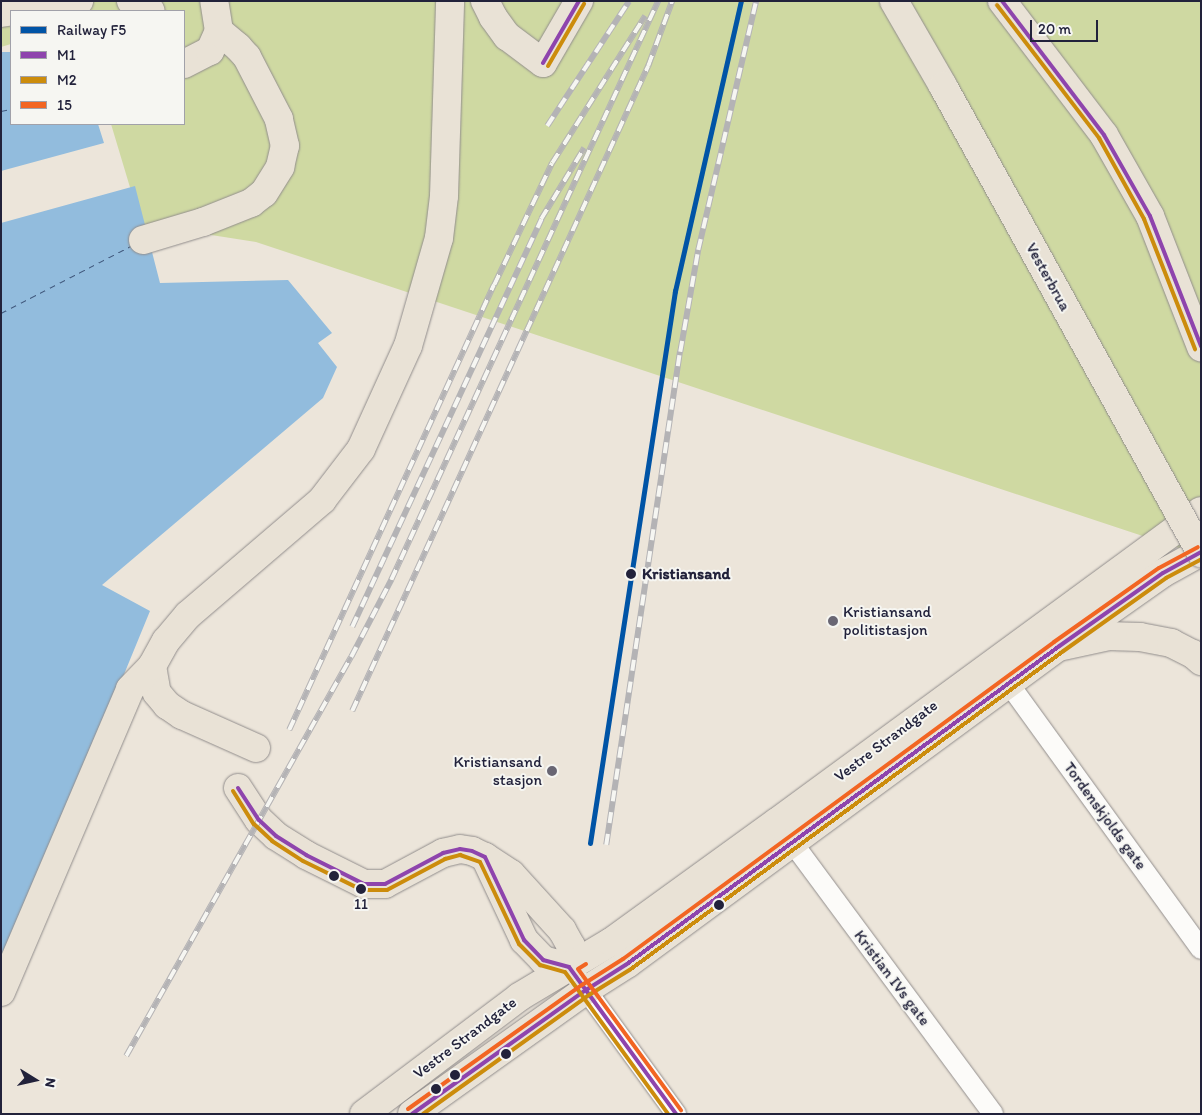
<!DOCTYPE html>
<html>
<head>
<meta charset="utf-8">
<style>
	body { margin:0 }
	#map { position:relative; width:1202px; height:1115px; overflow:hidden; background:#ece5da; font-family:Itim,sans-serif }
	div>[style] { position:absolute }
	.green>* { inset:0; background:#cfd9a2 }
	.water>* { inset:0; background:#92bcdd }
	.ferry>* { height:1px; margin-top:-0.5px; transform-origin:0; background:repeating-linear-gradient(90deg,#40587c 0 6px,transparent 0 11px) }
	.roads { filter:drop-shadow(0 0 1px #918d8c) drop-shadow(0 0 1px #918d8c) }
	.minor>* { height:20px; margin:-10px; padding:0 10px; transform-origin:10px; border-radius:10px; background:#fcfbf9 }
	.primary>* { height:28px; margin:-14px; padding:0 14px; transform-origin:14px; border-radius:14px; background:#e9e2d6 }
	.trunk>* { height:28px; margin:-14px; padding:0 14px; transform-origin:14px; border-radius:14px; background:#e9e2d6 }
	.rail>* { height:5.5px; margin-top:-2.75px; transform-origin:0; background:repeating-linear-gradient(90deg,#f6f6f2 0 11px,#b4b3b5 0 22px); box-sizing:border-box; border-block:1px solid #b4b3b5 }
	.bridges { filter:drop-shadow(0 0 1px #918d8c) drop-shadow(0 0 1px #918d8c) }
	.trunk-bridge>* { height:28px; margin:-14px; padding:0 14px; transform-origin:14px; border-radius:14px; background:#e9e2d6 }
	.bus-1>* { height:4px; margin:-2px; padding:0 2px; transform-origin:2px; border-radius:2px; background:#8e44ad }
	.bus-2>* { height:4px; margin:-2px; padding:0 2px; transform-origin:2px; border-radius:2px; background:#cc8c0c }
	.bus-3>* { height:4px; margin:-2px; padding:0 2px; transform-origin:2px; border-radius:2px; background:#f26522 }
	.rail-1>* { height:5px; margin:-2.5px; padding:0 2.5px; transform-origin:2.5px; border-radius:2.5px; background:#0054a6 }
	.dots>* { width:14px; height:14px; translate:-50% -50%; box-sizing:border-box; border:2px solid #f6f6f2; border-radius:50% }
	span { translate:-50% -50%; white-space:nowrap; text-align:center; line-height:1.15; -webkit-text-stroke:4px #f6f6f2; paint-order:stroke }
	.bus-label { font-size:15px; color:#22223b }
	.street-label { font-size:16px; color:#22223b }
	.stop-label { font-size:16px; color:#22223b; font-weight:700 }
	.left { translate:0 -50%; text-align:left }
	.poi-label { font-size:16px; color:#22223b }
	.right { translate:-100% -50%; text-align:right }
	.frame { position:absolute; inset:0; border:2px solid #22223b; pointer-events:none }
	.legend { position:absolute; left:10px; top:10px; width:175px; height:115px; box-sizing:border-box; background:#f6f6f2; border:1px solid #a1a1a9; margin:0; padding:6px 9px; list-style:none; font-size:15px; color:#22223b }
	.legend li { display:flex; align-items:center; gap:10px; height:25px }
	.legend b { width:25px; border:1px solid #a1a1a9 }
	.north { position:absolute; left:10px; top:1055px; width:50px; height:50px; -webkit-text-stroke:4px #f6f6f2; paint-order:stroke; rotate:100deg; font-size:14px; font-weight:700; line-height:20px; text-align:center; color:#22223b }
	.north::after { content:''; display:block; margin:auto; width:18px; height:22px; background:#22223b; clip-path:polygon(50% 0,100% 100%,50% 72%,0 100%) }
	.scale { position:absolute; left:1030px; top:20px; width:68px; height:22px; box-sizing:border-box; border:2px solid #22223b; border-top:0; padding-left:6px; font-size:15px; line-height:18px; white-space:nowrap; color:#22223b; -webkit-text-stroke:4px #f6f6f2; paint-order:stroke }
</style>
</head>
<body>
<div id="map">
	<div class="green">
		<div style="clip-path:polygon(1px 1px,1201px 1px,1201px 557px,1197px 554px,256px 242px,141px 224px,111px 124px,184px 124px,184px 11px,11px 11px,11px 44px,1px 47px)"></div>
	</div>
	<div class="water">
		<div style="clip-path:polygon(1px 52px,11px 52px,11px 124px,98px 124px,104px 143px,1px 171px)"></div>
		<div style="clip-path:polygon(135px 186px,160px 283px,288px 280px,332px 333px,318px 343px,337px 367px,323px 398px,102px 585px,150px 611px,1px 974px,1px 223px)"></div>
	</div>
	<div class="ferry">
		<div style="left:1px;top:111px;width:10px;rotate:-11deg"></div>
		<div style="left:1px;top:313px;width:146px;rotate:-27.3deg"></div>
	</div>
	<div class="roads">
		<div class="minor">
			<div style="left:1009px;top:684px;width:327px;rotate:54.1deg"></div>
			<div style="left:792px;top:842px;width:338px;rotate:53.5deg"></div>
			<div style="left:578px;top:979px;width:167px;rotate:54deg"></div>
		</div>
		<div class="primary">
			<div style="left:238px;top:788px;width:38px;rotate:57deg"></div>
			<div style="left:259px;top:820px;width:23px;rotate:43deg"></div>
			<div style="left:276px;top:836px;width:36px;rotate:32deg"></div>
			<div style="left:306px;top:855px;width:65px;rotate:26.6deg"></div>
			<div style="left:364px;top:884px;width:21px"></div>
			<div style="left:385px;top:884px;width:66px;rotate:-28.1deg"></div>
			<div style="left:443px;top:853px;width:17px;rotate:-13deg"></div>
			<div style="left:460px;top:849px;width:12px;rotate:9deg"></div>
			<div style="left:472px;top:851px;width:14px;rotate:25deg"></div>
			<div style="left:485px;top:857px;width:31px;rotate:33deg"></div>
			<div style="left:511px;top:874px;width:76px;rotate:47.7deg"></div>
			<div style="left:562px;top:930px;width:18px;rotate:61deg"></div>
			<div style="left:571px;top:946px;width:21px;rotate:95deg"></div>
			<div style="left:485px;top:857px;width:92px;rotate:64.8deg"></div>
			<div style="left:524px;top:940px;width:28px;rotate:46deg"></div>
			<div style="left:543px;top:960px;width:27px;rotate:15deg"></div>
			<div style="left:364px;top:1114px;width:194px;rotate:-37deg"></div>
			<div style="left:519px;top:997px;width:107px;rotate:-30.9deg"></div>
			<div style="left:611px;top:942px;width:205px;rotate:-35.9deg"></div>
			<div style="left:777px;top:822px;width:526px;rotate:-36.26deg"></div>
			<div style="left:412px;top:1114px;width:214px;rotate:-35.5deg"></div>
			<div style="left:586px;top:990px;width:49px;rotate:-32.4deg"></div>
			<div style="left:627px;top:964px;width:535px;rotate:-36.33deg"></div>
			<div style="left:1058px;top:647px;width:128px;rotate:-35.2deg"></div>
			<div style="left:1163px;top:573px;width:43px;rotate:-28.9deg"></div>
		</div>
		<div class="trunk">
			<div style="left:131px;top:1px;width:22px;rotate:27deg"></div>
			<div style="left:485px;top:1px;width:18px;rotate:63deg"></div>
			<div style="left:493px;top:17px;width:24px;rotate:54deg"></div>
			<div style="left:507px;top:36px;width:45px;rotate:36.9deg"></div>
			<div style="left:543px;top:63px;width:72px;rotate:-59.9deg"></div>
			<div style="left:1002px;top:1px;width:168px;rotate:52.7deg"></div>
			<div style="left:1104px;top:135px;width:93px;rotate:60.4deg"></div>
			<div style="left:1150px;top:216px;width:141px;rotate:68.7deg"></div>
			<div style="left:1px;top:13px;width:79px;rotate:-8.7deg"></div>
			<div style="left:184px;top:64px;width:29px;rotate:-27deg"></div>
			<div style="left:210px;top:51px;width:22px;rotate:-66deg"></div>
			<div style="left:219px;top:31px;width:30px;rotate:-99deg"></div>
			<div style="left:143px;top:240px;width:63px;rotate:-16.7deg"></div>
			<div style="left:203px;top:222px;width:52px;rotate:-21.6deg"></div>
			<div style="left:251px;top:203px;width:16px;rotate:-38deg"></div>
			<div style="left:264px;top:193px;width:31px;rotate:-58deg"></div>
			<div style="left:280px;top:167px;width:22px;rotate:-77deg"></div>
			<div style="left:285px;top:146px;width:28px;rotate:-103deg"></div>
			<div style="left:279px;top:119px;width:70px;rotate:-117.3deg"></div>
			<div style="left:247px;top:57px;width:13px;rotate:-132deg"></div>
			<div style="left:238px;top:47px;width:25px;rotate:-140deg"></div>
			<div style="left:1058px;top:647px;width:52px;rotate:-12.2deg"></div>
			<div style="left:1109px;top:636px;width:31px;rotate:2deg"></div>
			<div style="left:1140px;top:637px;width:32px;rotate:11deg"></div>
			<div style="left:1171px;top:643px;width:25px;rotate:27deg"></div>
			<div style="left:1193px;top:654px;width:11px;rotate:41deg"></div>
			<div style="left:152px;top:666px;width:27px;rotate:80deg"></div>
			<div style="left:157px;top:693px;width:16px;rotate:50deg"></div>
			<div style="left:167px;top:705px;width:18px;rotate:34deg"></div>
			<div style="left:182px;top:715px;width:81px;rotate:24deg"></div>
			<div style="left:1px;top:992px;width:329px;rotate:-66.9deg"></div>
			<div style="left:130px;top:689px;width:32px;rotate:-46deg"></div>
			<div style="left:152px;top:666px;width:29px;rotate:-61deg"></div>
			<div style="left:166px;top:641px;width:34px;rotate:-50deg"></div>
			<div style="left:188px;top:615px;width:177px;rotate:-40.6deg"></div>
			<div style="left:322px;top:500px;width:64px;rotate:-52.6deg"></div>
			<div style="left:361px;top:449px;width:113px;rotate:-65.5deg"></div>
			<div style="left:408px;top:346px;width:112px;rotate:-74deg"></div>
			<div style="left:439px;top:238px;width:42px;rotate:-83.2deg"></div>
			<div style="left:444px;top:196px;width:195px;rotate:-88.2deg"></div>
		</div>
	</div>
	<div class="rail">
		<div style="left:547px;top:126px;width:149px;rotate:-56.7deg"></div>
		<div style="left:352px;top:627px;width:450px;rotate:-65.1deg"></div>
		<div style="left:541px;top:219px;width:83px;rotate:-58.8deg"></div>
		<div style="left:352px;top:711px;width:710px;rotate:-65.35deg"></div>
		<div style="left:648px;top:66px;width:69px;rotate:-69.7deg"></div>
		<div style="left:289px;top:730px;width:490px;rotate:-65.3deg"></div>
		<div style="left:494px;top:285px;width:135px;rotate:-64.6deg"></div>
		<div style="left:552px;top:163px;width:174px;rotate:-57.7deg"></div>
		<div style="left:606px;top:845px;width:499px;rotate:-81.5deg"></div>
		<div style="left:680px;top:352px;width:104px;rotate:-80deg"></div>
		<div style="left:698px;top:250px;width:256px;rotate:-76.9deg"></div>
		<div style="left:126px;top:1056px;width:458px;rotate:-60.6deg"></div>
		<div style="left:351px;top:657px;width:87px;rotate:-62.5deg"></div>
		<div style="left:391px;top:580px;width:638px;rotate:-65.24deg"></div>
	</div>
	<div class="bridges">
		<div class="trunk-bridge">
			<div style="left:894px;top:1px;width:98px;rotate:60deg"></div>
			<div style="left:943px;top:86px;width:534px;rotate:61.08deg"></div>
		</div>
	</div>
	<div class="bus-1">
		<div style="left:1002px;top:1px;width:168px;rotate:52.7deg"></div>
		<div style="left:1104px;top:135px;width:93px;rotate:60.4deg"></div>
		<div style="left:1150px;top:216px;width:140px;rotate:68.6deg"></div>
		<div style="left:543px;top:63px;width:72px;rotate:-59.9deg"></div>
		<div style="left:238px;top:788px;width:38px;rotate:57deg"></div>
		<div style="left:259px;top:820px;width:23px;rotate:43deg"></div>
		<div style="left:276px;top:836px;width:36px;rotate:32deg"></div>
		<div style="left:306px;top:855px;width:65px;rotate:26.6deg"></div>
		<div style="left:364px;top:884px;width:21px"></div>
		<div style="left:385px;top:884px;width:66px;rotate:-28.1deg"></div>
		<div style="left:443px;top:853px;width:17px;rotate:-13deg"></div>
		<div style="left:460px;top:849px;width:12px;rotate:9deg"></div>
		<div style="left:472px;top:851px;width:14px;rotate:25deg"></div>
		<div style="left:485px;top:857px;width:92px;rotate:64.8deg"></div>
		<div style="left:524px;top:940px;width:28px;rotate:46deg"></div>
		<div style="left:543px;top:960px;width:27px;rotate:15deg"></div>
		<div style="left:569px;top:967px;width:182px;rotate:53.9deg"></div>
		<div style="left:412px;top:1114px;width:214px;rotate:-35.5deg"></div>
		<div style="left:586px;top:990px;width:49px;rotate:-32.4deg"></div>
		<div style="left:627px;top:964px;width:535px;rotate:-36.33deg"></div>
		<div style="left:1058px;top:647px;width:128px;rotate:-35.2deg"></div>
		<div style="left:1163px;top:573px;width:43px;rotate:-28.9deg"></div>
	</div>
	<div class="bus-2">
		<div style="left:997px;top:5px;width:168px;rotate:52.5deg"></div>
		<div style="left:1099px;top:138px;width:93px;rotate:60.9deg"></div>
		<div style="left:1144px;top:219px;width:140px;rotate:68.6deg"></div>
		<div style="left:548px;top:66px;width:72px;rotate:-59.9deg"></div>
		<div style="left:233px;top:791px;width:39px;rotate:58deg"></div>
		<div style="left:254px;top:824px;width:25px;rotate:43deg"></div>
		<div style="left:272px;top:841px;width:37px;rotate:33deg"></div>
		<div style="left:303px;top:861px;width:66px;rotate:26.2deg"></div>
		<div style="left:362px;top:890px;width:25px"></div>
		<div style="left:387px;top:890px;width:66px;rotate:-28.1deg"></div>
		<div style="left:445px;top:859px;width:16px;rotate:-15deg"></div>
		<div style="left:460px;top:855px;width:21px;rotate:19deg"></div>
		<div style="left:480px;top:862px;width:91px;rotate:64.6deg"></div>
		<div style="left:519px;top:944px;width:30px;rotate:45deg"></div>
		<div style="left:540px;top:965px;width:26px;rotate:16deg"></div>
		<div style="left:565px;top:972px;width:175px;rotate:54deg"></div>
		<div style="left:423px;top:1114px;width:204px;rotate:-35.6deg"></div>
		<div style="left:589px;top:995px;width:49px;rotate:-31.8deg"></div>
		<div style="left:631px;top:969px;width:535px;rotate:-36.33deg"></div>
		<div style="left:1062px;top:652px;width:128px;rotate:-35.4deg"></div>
		<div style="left:1166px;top:578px;width:40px;rotate:-28deg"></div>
	</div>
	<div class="bus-3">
		<div style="left:586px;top:964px;width:9px;rotate:148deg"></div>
		<div style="left:578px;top:969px;width:175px;rotate:53.9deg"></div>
		<div style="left:408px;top:1109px;width:214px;rotate:-35.5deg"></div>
		<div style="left:582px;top:985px;width:49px;rotate:-32.4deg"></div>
		<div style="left:623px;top:959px;width:535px;rotate:-36.33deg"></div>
		<div style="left:1054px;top:642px;width:128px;rotate:-35.2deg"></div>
		<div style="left:1159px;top:568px;width:44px;rotate:-28.3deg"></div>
	</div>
	<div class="rail-1">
		<div style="left:590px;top:843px;width:559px;rotate:-81.25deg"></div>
		<div style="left:675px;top:291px;width:297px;rotate:-77.2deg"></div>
	</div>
	<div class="dots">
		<div style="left:631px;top:574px;background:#22223b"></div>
		<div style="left:833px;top:621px;background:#696673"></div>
		<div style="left:552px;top:771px;background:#696673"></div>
		<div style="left:334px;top:876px;background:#22223b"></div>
		<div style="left:361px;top:889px;background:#22223b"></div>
		<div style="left:719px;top:905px;background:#22223b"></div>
		<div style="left:506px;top:1054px;background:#22223b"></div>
		<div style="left:455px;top:1075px;background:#22223b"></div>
		<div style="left:436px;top:1089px;background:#22223b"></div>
	</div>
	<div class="bus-label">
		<span style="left:361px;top:905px">11</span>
	</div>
	<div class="street-label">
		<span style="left:1048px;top:277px;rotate:61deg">Vesterbrua</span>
		<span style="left:886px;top:741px;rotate:-37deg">Vestre Strandgate</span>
		<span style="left:1105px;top:816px;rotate:54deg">Tordenskjolds gate</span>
		<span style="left:892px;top:978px;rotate:53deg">Kristian IVs gate</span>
		<span style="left:465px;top:1038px;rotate:-37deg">Vestre Strandgate</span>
	</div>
	<div class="stop-label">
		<span class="left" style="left:642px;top:574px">Kristiansand</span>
	</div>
	<div class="poi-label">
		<span class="left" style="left:843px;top:621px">Kristiansand<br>politistasjon</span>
		<span class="right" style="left:542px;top:771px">Kristiansand<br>stasjon</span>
	</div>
	<div class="frame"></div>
	<ul class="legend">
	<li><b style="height:6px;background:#0054a6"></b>Railway F5</li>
	<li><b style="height:6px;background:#8e44ad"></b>M1</li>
	<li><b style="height:6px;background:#cc8c0c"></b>M2</li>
	<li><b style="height:6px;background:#f26522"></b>15</li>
	</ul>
	<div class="north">N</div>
	<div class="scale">20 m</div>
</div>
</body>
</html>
